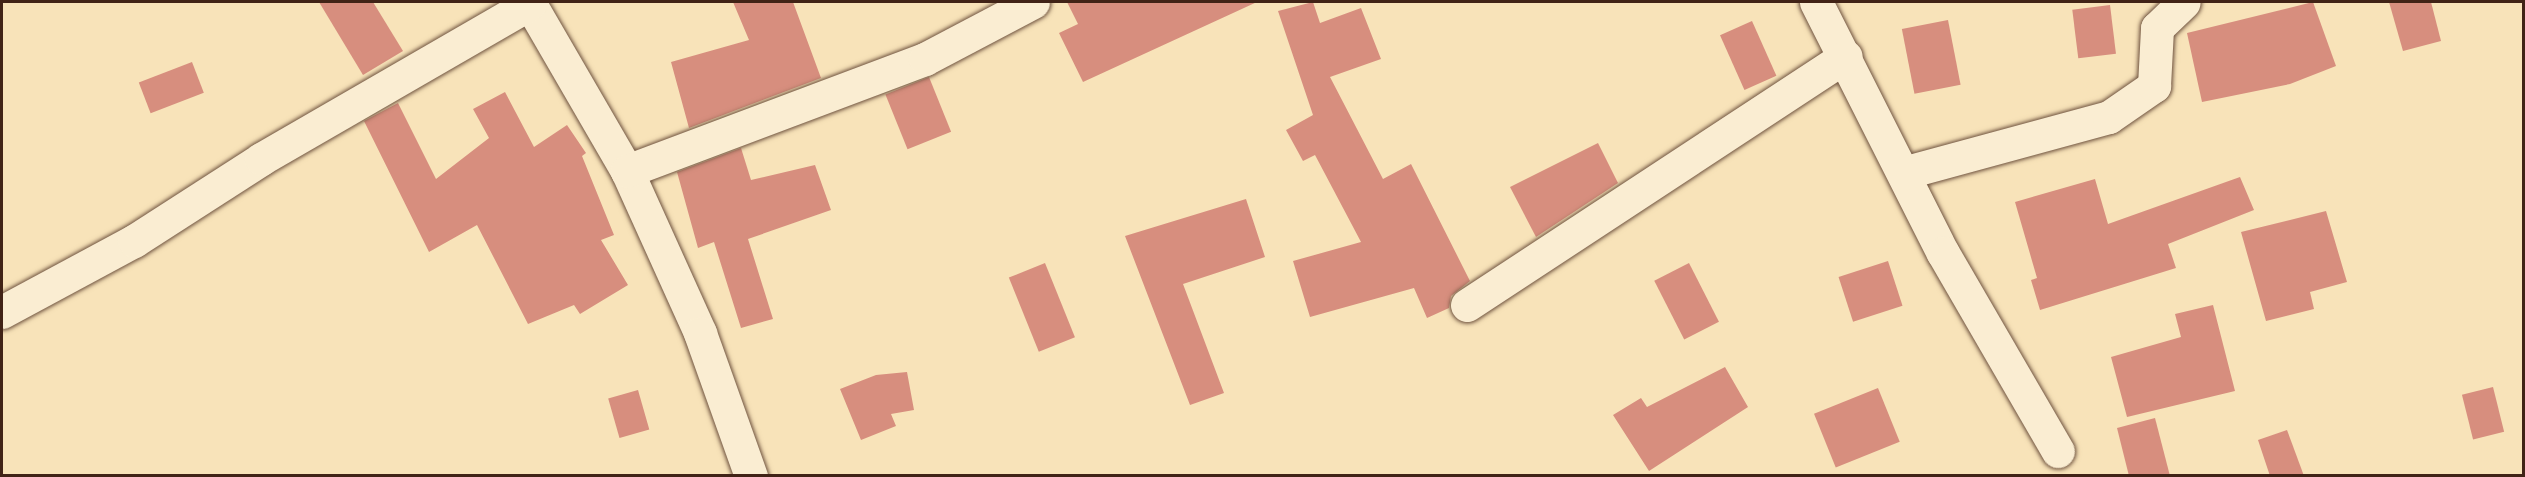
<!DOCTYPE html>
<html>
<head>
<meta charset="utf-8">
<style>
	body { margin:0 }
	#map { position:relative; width:2525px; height:477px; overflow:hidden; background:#f8e3b9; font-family:"Libre Bodoni",serif }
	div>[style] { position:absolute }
	.building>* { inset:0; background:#d78e7e; transform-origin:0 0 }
	.roads { filter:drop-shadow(0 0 2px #6f533f) drop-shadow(0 0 2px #6f533f) }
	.street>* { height:33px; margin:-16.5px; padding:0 16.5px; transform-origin:16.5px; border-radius:16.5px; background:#faedd2 }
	span { translate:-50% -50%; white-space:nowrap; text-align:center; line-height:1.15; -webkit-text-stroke:4.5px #faedd2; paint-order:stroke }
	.frame { position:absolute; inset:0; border:3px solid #412316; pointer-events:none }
</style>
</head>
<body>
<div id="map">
	<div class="building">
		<div style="clip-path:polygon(319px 2px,373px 2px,403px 51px,363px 75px)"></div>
		<div style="clip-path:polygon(733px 2px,793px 2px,821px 78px,689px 128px,671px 62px,749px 40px)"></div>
		<div style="clip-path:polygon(1067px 2px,1257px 2px,1083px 82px,1059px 33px,1078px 24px)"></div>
		<div style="clip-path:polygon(1313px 2px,1320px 23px,1361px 8px,1381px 59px,1330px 77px,1383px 179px,1411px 164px,1470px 281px,1451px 296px,1449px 308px,1427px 318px,1414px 288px,1310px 317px,1293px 261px,1361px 242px,1315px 155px,1303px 161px,1286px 130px,1313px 115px,1278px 11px)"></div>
		<div style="clip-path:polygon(2313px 2px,2336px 66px,2290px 84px,2202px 102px,2187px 33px)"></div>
		<div style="clip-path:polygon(2389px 2px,2431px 2px,2441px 41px,2403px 51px)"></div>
		<div style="left:2110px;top:5px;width:49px;height:38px;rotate:83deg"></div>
		<div style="left:1948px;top:20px;width:66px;height:47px;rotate:79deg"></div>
		<div style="left:1752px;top:21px;width:60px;height:35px;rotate:66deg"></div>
		<div style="left:192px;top:62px;width:33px;height:57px;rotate:69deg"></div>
		<div style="left:929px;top:77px;width:59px;height:47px;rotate:68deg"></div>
		<div style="clip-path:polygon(505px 92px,534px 147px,567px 125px,586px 153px,582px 156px,614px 235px,601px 240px,628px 285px,580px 314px,574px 305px,528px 324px,477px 225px,429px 252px,364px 121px,398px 103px,436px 179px,489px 138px,473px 109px)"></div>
		<div style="clip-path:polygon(1598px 143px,1618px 183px,1536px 237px,1510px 187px)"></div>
		<div style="clip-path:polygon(741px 148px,751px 180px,815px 165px,831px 210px,748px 239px,773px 319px,741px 328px,714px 242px,698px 248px,677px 172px)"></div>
		<div style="clip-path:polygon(2240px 177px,2254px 210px,2168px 244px,2176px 268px,2040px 310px,2031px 280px,2037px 278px,2015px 202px,2095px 179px,2108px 224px)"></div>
		<div style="clip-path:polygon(1246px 199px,1265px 257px,1183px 284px,1224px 393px,1190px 405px,1125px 236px)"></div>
		<div style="clip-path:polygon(2326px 211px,2347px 282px,2310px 292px,2314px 309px,2266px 321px,2241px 232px)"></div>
		<div style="left:1888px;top:261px;width:47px;height:52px;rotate:72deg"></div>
		<div style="left:1045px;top:263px;width:80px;height:39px;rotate:68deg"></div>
		<div style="left:1689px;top:263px;width:66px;height:39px;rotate:63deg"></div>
		<div style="clip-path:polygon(2213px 305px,2235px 391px,2127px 417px,2111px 357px,2181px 337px,2175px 314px)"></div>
		<div style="clip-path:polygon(1725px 367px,1748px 407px,1649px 471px,1613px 415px,1641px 398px,1647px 407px)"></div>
		<div style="clip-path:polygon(907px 372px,914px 410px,891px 414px,896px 426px,861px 440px,840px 389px,876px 375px)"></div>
		<div style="left:2493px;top:387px;width:46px;height:32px;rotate:76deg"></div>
		<div style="left:1878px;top:388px;width:58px;height:69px;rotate:68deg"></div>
		<div style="left:638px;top:390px;width:41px;height:31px;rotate:74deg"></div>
		<div style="clip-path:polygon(2155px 418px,2170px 476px,2129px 476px,2117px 428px)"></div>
		<div style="clip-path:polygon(2287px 430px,2304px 476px,2270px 476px,2258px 440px)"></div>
	</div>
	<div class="roads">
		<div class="street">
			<div style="left:529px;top:2px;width:195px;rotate:59.9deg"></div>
			<div style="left:627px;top:171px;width:178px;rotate:65.7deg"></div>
			<div style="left:700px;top:333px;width:152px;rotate:70.4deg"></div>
			<div style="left:1816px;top:2px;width:281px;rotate:63.2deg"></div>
			<div style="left:1943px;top:253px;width:229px;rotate:59.9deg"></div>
			<div style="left:627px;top:171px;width:318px;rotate:-20.6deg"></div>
			<div style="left:925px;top:59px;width:122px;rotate:-27.8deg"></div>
			<div style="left:1903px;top:173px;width:213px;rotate:-15.2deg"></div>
			<div style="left:2109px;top:117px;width:55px;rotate:-34.6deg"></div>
			<div style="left:2154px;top:86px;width:58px;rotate:-87deg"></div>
			<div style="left:2157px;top:28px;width:37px;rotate:-44deg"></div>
			<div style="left:1467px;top:305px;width:453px;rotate:-33.3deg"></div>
			<div style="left:2px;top:312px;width:150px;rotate:-28.3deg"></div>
			<div style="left:134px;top:241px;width:151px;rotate:-32.8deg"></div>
			<div style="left:261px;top:159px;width:310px;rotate:-30deg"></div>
		</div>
	</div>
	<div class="frame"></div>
</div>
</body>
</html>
